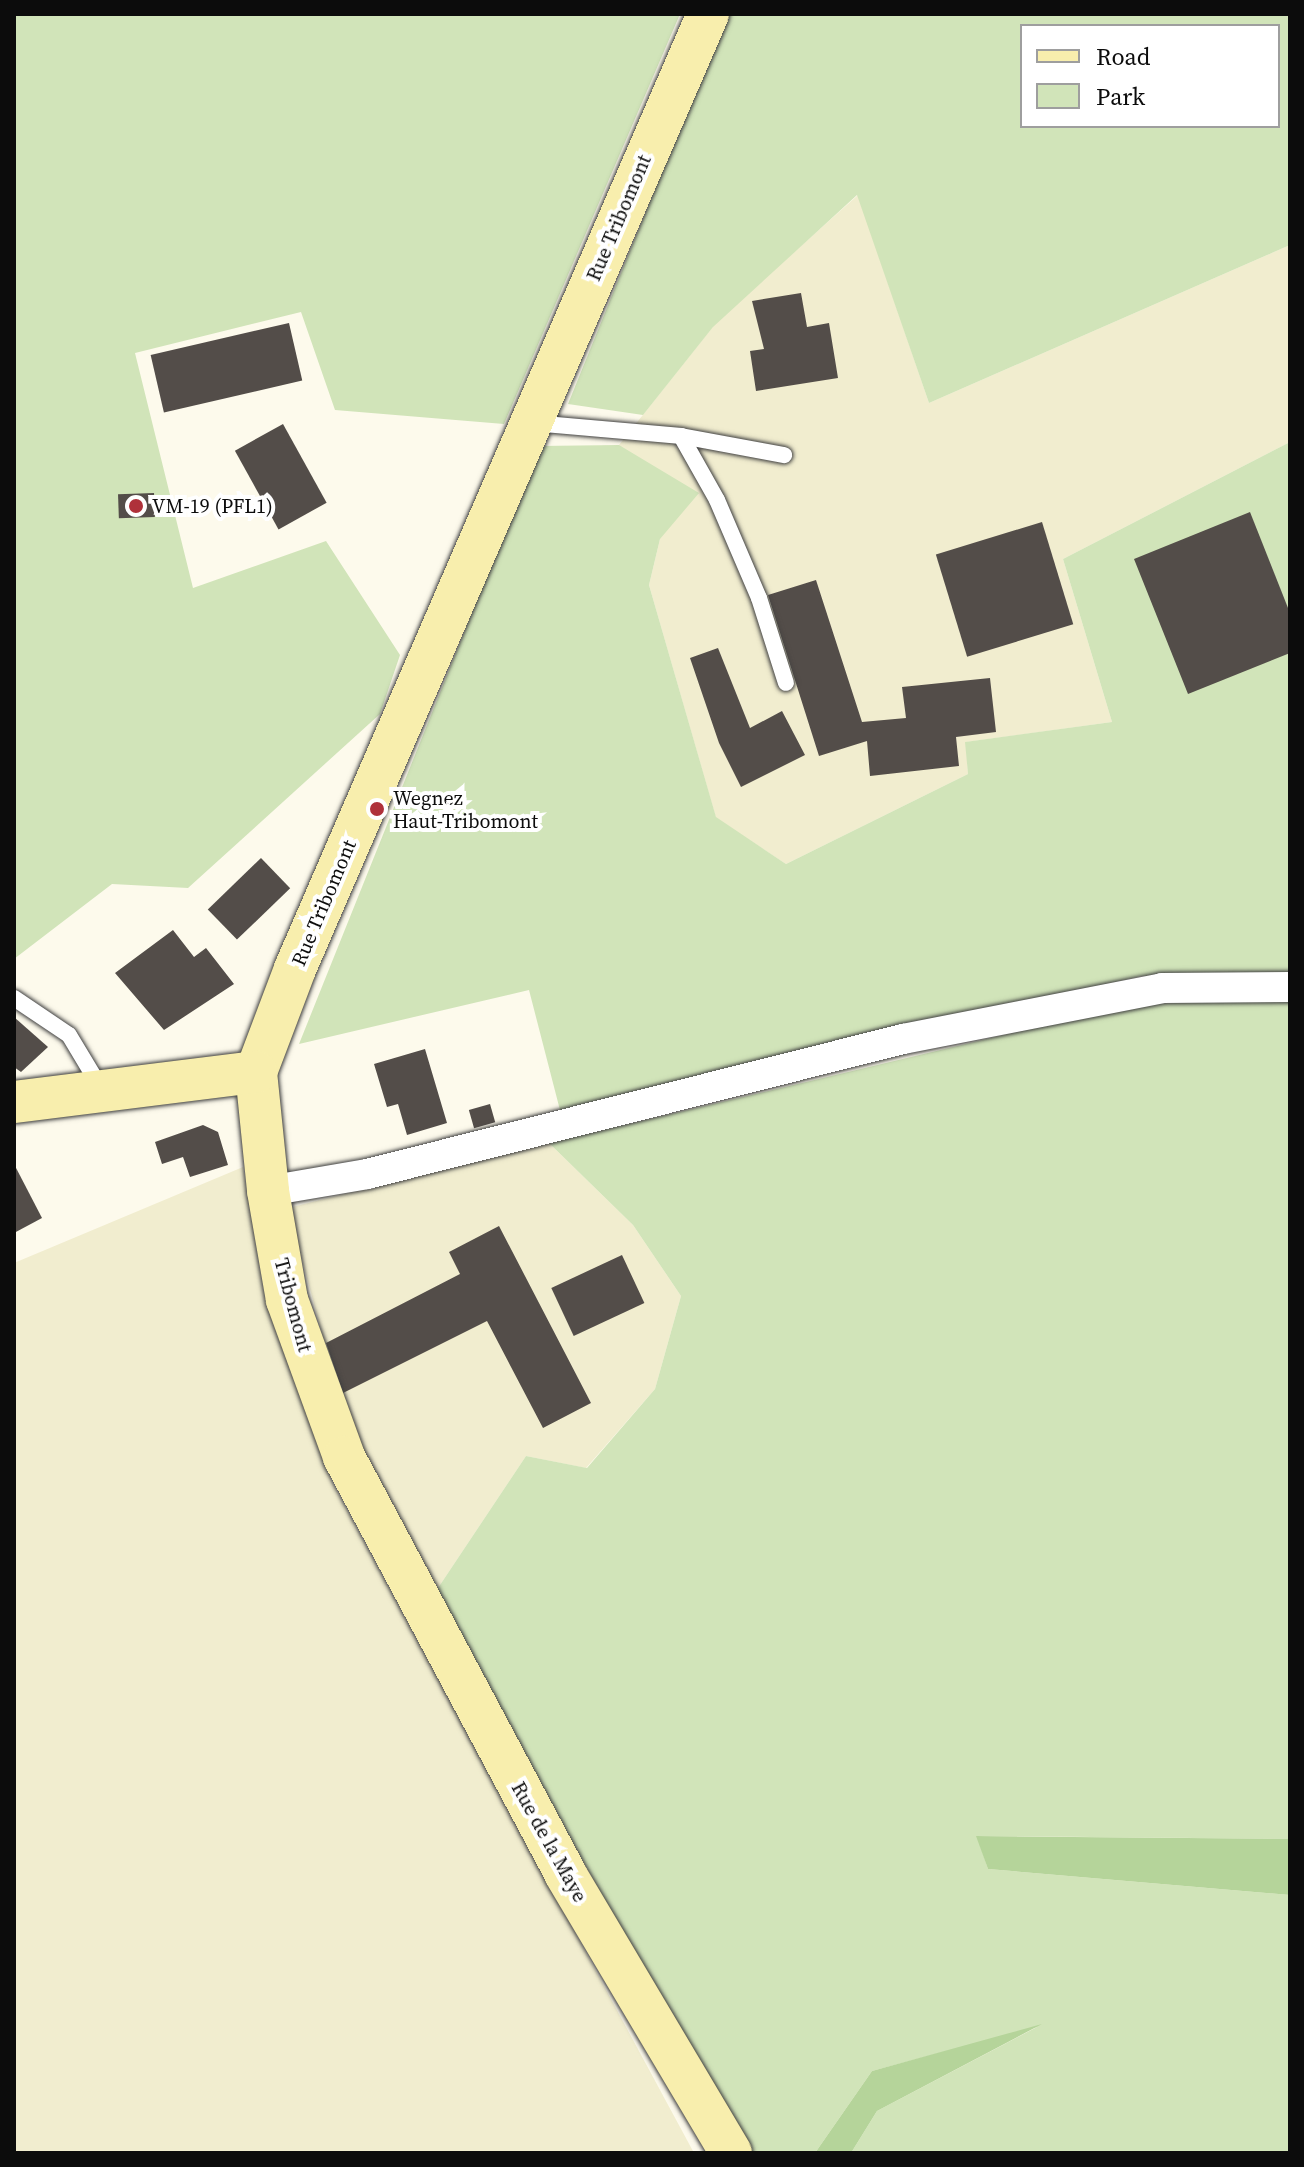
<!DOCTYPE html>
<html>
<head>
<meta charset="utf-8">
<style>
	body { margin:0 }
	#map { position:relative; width:1304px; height:2167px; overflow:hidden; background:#fdfaec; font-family:"Source Serif 4",serif }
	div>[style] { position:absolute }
	.farmland>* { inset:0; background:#f1edcf }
	.green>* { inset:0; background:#d1e4b9 }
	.forest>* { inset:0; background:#b5d49a }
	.building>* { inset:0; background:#534d49; transform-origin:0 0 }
	.roads { filter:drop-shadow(0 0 2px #3f3f3f) drop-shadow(0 0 2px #3f3f3f) }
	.lane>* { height:16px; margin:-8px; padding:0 8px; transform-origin:8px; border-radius:8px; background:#fff }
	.street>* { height:30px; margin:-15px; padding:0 15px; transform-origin:15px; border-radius:15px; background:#fff }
	.secondary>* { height:42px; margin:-21px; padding:0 21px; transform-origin:21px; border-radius:21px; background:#f8eead }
	.dots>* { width:22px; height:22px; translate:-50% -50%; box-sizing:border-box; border:4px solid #fff; border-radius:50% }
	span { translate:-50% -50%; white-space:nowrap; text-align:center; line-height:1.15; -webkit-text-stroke:8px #fff; paint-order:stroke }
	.street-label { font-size:20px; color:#0c0c0c }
	.poi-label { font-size:20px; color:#0c0c0c }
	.left { translate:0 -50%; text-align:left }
	.frame { position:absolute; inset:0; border:16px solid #0c0c0c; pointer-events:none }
	.legend { position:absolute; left:1020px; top:24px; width:260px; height:104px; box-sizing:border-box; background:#fff; border:2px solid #9e9e9e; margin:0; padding:10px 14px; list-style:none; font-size:24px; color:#0c0c0c }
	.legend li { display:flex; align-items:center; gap:16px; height:40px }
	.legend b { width:40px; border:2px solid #9e9e9e }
</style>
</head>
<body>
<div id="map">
	<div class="farmland">
		<div style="clip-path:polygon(858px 195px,929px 403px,1290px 245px,1290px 442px,1063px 559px,1112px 722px,966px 742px,968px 774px,786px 864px,716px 818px,649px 585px,660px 539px,619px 445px,719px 319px)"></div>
		<div style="clip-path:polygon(549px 1143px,633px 1225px,681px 1296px,655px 1389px,586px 1468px,526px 1456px,434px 1594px,346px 1422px,288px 1208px)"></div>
		<div style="clip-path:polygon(243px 1167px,263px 1289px,333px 1484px,694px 2153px,14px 2153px,14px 1263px)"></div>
	</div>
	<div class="green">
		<div style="clip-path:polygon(14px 14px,680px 14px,504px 424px,335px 410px,301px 312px,135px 353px,193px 588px,326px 541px,400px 655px,380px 714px,188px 888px,112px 884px,14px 959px)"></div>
		<div style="clip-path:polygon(evenodd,726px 14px,1290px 14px,1290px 245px,929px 403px,857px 195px,713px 327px,643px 415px,568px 404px,726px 14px,1022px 26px,1278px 26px,1278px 126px,1022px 126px,1022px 26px)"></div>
		<div style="clip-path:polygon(1290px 442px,1290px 974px,1141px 976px,561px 1114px,529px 990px,299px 1044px,539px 446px,619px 445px,699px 493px,660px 539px,649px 585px,716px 817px,786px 864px,968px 774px,965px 742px,1112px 722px,1063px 559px)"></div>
		<div style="clip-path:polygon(1290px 998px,1290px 1839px,977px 1836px,988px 1869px,1290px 1895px,1290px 2153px,851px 2153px,877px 2111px,1037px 2027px,872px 2071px,815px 2153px,746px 2153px,434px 1594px,526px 1456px,587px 1468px,655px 1389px,681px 1296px,633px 1225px,549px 1143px,1130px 1005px)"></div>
	</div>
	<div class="forest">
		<div style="clip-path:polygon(976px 1836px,1290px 1839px,1290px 1895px,988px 1869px)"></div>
		<div style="clip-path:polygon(1042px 2024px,877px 2111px,851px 2153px,815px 2153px,872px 2071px)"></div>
	</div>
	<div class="building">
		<div style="clip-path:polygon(801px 293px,807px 327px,829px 323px,838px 378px,756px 391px,750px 351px,764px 349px,752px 301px)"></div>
		<div style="left:289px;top:323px;width:59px;height:142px;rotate:77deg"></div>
		<div style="left:283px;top:424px;width:90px;height:55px;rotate:61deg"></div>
		<div style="left:154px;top:493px;width:24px;height:36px;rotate:88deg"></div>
		<div style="clip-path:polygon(1250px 512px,1290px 613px,1290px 653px,1188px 694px,1134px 559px)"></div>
		<div style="left:1042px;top:522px;width:107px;height:111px;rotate:73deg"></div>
		<div style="clip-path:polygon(816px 580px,862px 722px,906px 718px,902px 687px,990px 678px,996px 732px,956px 737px,959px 766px,870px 776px,867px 741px,819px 756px,768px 595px)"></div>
		<div style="clip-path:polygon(718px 648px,750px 728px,782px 711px,805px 755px,741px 787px,719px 743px,690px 658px)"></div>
		<div style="left:261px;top:858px;width:42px;height:74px;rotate:46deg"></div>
		<div style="clip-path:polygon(173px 930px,194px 957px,206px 948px,234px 984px,164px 1030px,115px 973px)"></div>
		<div style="clip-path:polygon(14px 1017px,48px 1047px,21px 1072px,14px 1067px)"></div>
		<div style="clip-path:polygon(425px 1049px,447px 1123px,407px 1135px,398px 1104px,387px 1107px,374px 1064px)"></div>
		<div style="left:490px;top:1104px;width:19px;height:22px;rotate:74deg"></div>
		<div style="clip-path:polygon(203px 1125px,218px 1132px,228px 1165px,190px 1177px,183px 1157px,162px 1164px,155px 1142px)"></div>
		<div style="clip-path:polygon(14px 1164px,42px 1218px,14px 1233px)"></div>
		<div style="clip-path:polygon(499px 1226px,591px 1403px,543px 1428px,487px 1321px,343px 1393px,326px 1343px,460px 1274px,449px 1252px)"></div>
		<div style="left:622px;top:1255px;width:53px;height:78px;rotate:65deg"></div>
	</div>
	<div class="roads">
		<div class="lane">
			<div style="left:533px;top:423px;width:149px;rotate:5deg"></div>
			<div style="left:681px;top:436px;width:73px;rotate:60.6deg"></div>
			<div style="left:717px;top:500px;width:107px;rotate:66.8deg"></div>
			<div style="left:759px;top:598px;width:89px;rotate:72.4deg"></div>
			<div style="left:681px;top:436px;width:105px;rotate:10.5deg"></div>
			<div style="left:14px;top:998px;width:66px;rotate:33.9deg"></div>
			<div style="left:69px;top:1035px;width:64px;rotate:59deg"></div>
		</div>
		<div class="street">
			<div style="left:268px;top:1191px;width:100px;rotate:-9.7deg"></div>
			<div style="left:367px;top:1174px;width:553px;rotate:-14.14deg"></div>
			<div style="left:903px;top:1039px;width:264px;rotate:-11.1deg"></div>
			<div style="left:1162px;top:988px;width:128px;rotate:-0.4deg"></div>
		</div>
		<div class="secondary">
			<div style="left:708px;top:14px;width:1040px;rotate:113.39deg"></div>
			<div style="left:295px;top:969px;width:110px;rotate:110.7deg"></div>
			<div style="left:256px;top:1072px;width:120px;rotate:84.2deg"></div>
			<div style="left:268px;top:1191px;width:111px;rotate:80.1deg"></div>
			<div style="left:287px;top:1300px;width:167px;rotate:70deg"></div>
			<div style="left:344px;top:1457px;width:473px;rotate:62deg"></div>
			<div style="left:566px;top:1875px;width:323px;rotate:59.3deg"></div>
			<div style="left:14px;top:1102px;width:244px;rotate:-7.1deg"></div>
		</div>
	</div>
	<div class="dots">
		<div style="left:136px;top:506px;background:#af313a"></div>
		<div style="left:377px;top:809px;background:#af313a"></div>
	</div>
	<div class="street-label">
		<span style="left:619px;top:218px;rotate:-67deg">Rue Tribomont</span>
		<span style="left:324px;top:903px;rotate:-67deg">Rue Tribomont</span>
		<span style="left:293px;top:1305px;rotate:75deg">Tribomont</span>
		<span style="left:549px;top:1842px;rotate:61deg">Rue de la Maye</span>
	</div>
	<div class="poi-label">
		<span class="left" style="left:152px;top:506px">VM-19 (PFL1)</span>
		<span class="left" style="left:393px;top:810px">Wegnez<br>Haut-Tribomont</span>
	</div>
	<div class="frame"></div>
	<ul class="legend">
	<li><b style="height:10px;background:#f8eead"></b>Road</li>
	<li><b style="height:22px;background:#d1e4b9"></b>Park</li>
	</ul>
</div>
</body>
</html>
